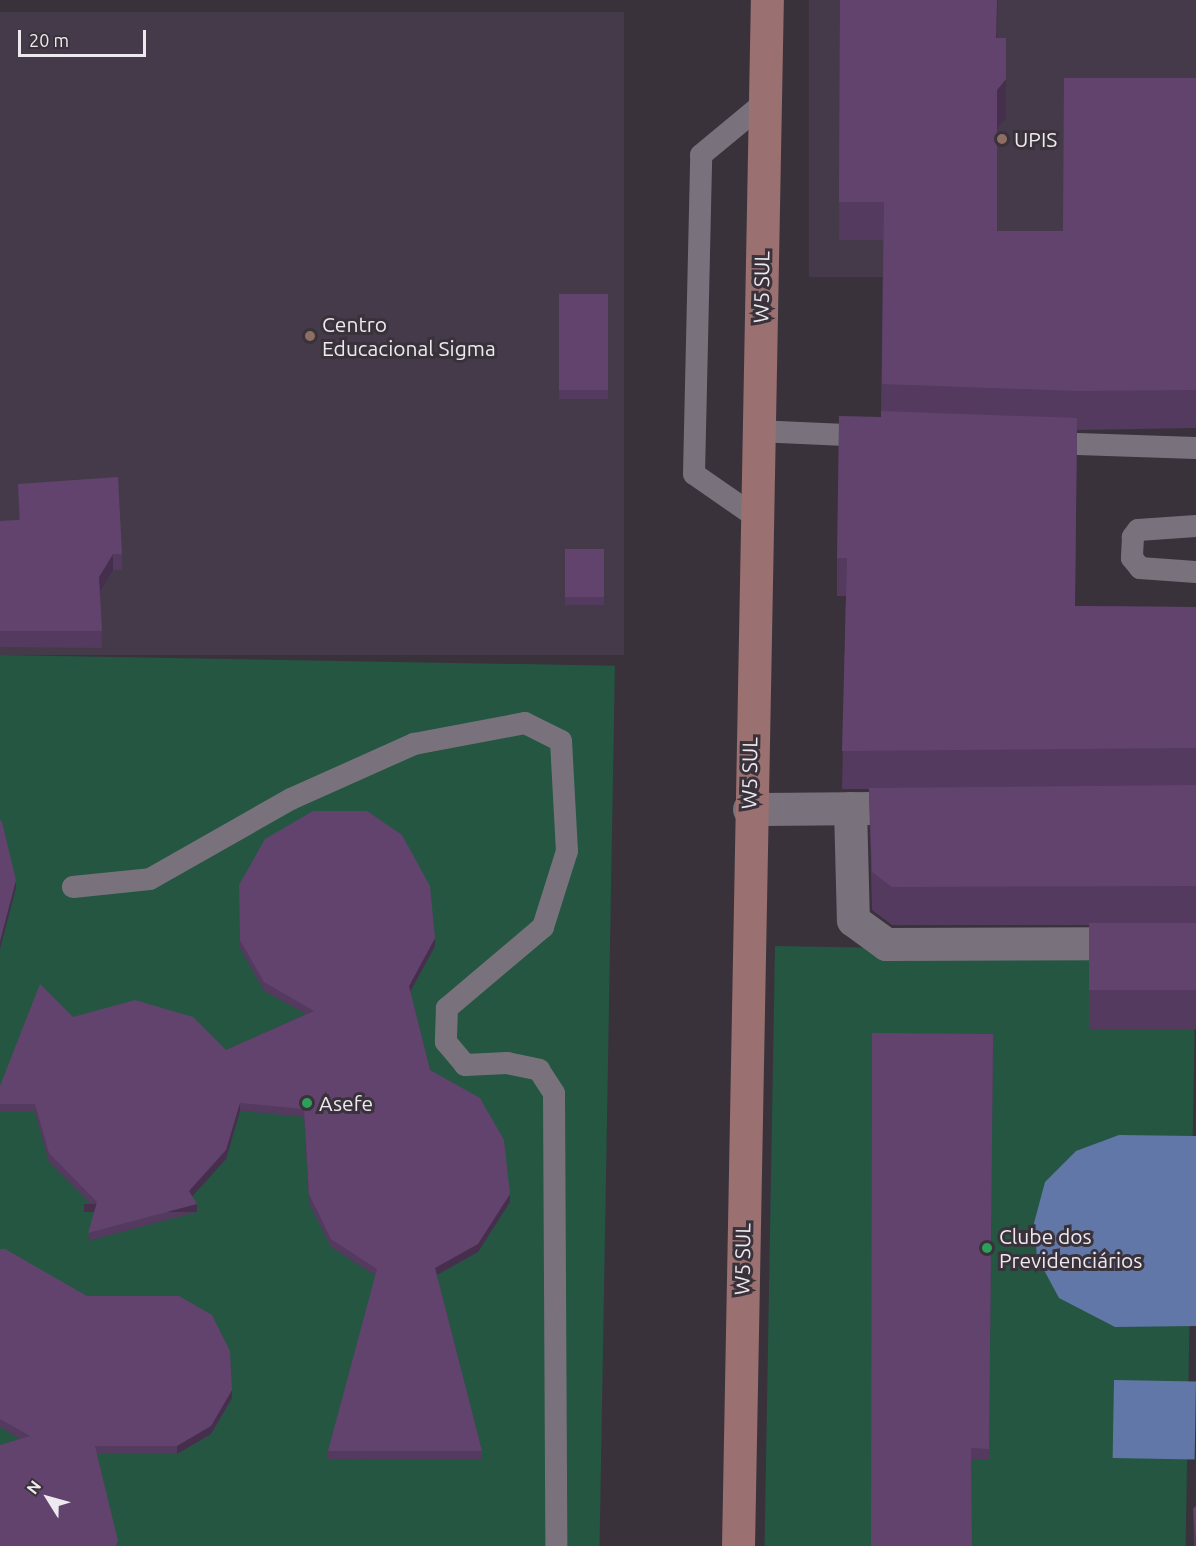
<!DOCTYPE html>
<html>
<head>
<meta charset="utf-8">
<style>
	body { margin:0 }
	#map { position:relative; width:1196px; height:1546px; overflow:hidden; background:#39323b; font-family:Ubuntu,sans-serif }
	div>[style] { position:absolute }
	.built>* { inset:0; background:#453a49; transform-origin:0 0 }
	.green>* { inset:0; background:#245642; transform-origin:0 0 }
	.water>* { inset:0; background:#6177a7; transform-origin:0 0 }
	.service>* { height:22px; margin:-11px; padding:0 11px; transform-origin:11px; border-radius:11px; background:#79727c }
	.minor>* { height:33px; margin:-16.5px; padding:0 16.5px; transform-origin:16.5px; border-radius:16.5px; background:#79727c }
	.secondary>* { height:33px; margin:-16.5px; padding:0 16.5px; transform-origin:16.5px; border-radius:16.5px; background:#9a7070 }
	.wall>* { inset:0; background:#543a5f; transform-origin:0 0 }
	.shaded-wall>* { inset:0; background:#452f4d; transform-origin:0 0 }
	.building>* { inset:0; background:#62436e; transform-origin:0 0 }
	.dots>* { width:16px; height:16px; translate:-50% -50%; box-sizing:border-box; border:3px solid #39323b; border-radius:50% }
	span { translate:-50% -50%; white-space:nowrap; text-align:center; line-height:1.15; -webkit-text-stroke:6px #39323b; paint-order:stroke }
	.poi-label { font-size:21px; color:#ede9ef }
	.left { translate:0 -50%; text-align:left }
	.street-label { font-size:21px; color:#ede9ef }
	.north { position:absolute; left:18px; top:1468px; width:60px; height:60px; -webkit-text-stroke:4px #39323b; paint-order:stroke; rotate:307deg; font-size:16px; font-weight:700; line-height:24px; text-align:center; color:#ede9ef }
	.north::after { content:''; display:block; margin:auto; width:21px; height:27px; background:#ede9ef; clip-path:polygon(50% 0,100% 100%,50% 72%,0 100%) }
	.scale { position:absolute; left:18px; top:30px; width:128px; height:27px; box-sizing:border-box; border:3px solid #ede9ef; border-top:0; padding-left:8px; font-size:18px; line-height:21px; white-space:nowrap; color:#ede9ef; -webkit-text-stroke:4px #39323b; paint-order:stroke }
</style>
</head>
<body>
<div id="map">
	<div class="built">
		<div style="left:809px;top:0;width:387px;height:277px"></div>
		<div style="left:0;top:12px;width:624px;height:643px"></div>
	</div>
	<div class="green">
		<div style="left:0;top:655px;width:615px;height:891px;rotate:1deg"></div>
		<div style="left:775px;top:946px;width:421px;height:600px;rotate:1deg"></div>
	</div>
	<div class="water">
		<div style="clip-path:polygon(1119px 1135px,1196px 1136px,1196px 1326px,1115px 1327px,1059px 1298px,1037px 1257px,1034px 1223px,1045px 1182px,1076px 1151px)"></div>
		<div style="left:1114px;top:1380px;width:82px;height:78px;rotate:1deg"></div>
	</div>
	<div class="service">
		<div style="left:758px;top:431px;width:110px;rotate:2.6deg"></div>
		<div style="left:1048px;top:443px;width:148px;rotate:1.9deg"></div>
		<div style="left:756px;top:517px;width:75px;rotate:-145.3deg"></div>
		<div style="left:694px;top:474px;width:319px;rotate:-88.7deg"></div>
		<div style="left:701px;top:155px;width:83px;rotate:-39.6deg"></div>
		<div style="left:1196px;top:526px;width:58px;rotate:176.1deg"></div>
		<div style="left:1138px;top:530px;width:9px;rotate:126deg"></div>
		<div style="left:1133px;top:537px;width:21px;rotate:93deg"></div>
		<div style="left:1132px;top:558px;width:13px;rotate:51deg"></div>
		<div style="left:1140px;top:568px;width:56px;rotate:4.1deg"></div>
		<div style="left:73px;top:887px;width:77px;rotate:-5.9deg"></div>
		<div style="left:150px;top:879px;width:162px;rotate:-29.6deg"></div>
		<div style="left:291px;top:799px;width:135px;rotate:-24.1deg"></div>
		<div style="left:414px;top:744px;width:113px;rotate:-10.7deg"></div>
		<div style="left:525px;top:723px;width:40px;rotate:26.6deg"></div>
		<div style="left:561px;top:741px;width:110px;rotate:86.9deg"></div>
		<div style="left:567px;top:851px;width:80px;rotate:107.5deg"></div>
		<div style="left:543px;top:927px;width:126px;rotate:139.8deg"></div>
		<div style="left:447px;top:1008px;width:34px;rotate:92deg"></div>
		<div style="left:446px;top:1042px;width:30px;rotate:50deg"></div>
		<div style="left:465px;top:1065px;width:42px;rotate:-2.7deg"></div>
		<div style="left:507px;top:1063px;width:33px;rotate:12deg"></div>
		<div style="left:539px;top:1070px;width:27px;rotate:57deg"></div>
		<div style="left:554px;top:1093px;width:453px;rotate:89.7deg"></div>
	</div>
	<div class="minor">
		<div style="left:850px;top:808px;width:112px;rotate:88.5deg"></div>
		<div style="left:853px;top:920px;width:41px;rotate:36deg"></div>
		<div style="left:886px;top:944px;width:310px;rotate:-0.2deg"></div>
		<div style="left:749px;top:809px;width:124px;rotate:-0.5deg"></div>
	</div>
	<div class="secondary">
		<div style="left:738px;top:1546px;width:1546px;rotate:-88.93deg"></div>
	</div>
	<div class="wall">
		<div style="clip-path:polygon(840px 0,997px 38px,1006px 38px,1006px 118px,997px 129px,997px 231px,1063px 231px,1196px 78px,1196px 428px,1077px 430px,1075px 606px,1196px 607px,1196px 1029px,1089px 1029px,1089px 925px,892px 925px,872px 910px,869px 789px,842px 789px,846px 596px,837px 596px,837px 558px,881px 417px,883px 240px,839px 240px)"></div>
		<div style="left:559px;top:294px;width:49px;height:105px"></div>
		<div style="clip-path:polygon(18px 484px,122px 554px,122px 570px,113px 570px,100px 593px,102px 648px,0 647px,0 521px,19px 520px)"></div>
		<div style="left:565px;top:549px;width:39px;height:56px"></div>
		<div style="clip-path:polygon(239px 885px,435px 946px,410px 992px,430px 1070px,510px 1202px,478px 1252px,437px 1275px,482px 1451px,482px 1460px,328px 1459px,328px 1451px,376px 1276px,331px 1247px,309px 1203px,304px 1117px,240px 1111px,226px 1159px,192px 1196px,197px 1212px,88px 1241px,95px 1208px,49px 1162px,35px 1112px,0 1112px,0 1086px,73px 1017px,226px 1050px,306px 1014px,264px 991px,240px 948px)"></div>
		<div style="clip-path:polygon(993px 1034px,989px 1460px,972px 1460px,871px 1546px)"></div>
		<div style="clip-path:polygon(0 1249px,232px 1398px,211px 1434px,177px 1454px,97px 1454px,118px 1546px,20px 1439px,0 1427px)"></div>
		<div style="clip-path:polygon(1196px 1506px,1196px 1546px,1194px 1546px,1193px 1509px)"></div>
	</div>
	<div class="shaded-wall">
		<div style="clip-path:polygon(997px 0,998px 0,996px 77px,996px 38px)"></div>
		<div style="clip-path:polygon(1006px 79px,1006px 118px,997px 129px,997px 90px)"></div>
		<div style="clip-path:polygon(113px 554px,113px 570px,99px 594px,99px 577px)"></div>
		<div style="clip-path:polygon(16px 880px,16px 888px,0 949px,0 941px)"></div>
		<div style="clip-path:polygon(435px 938px,435px 946px,409px 994px,409px 986px)"></div>
		<div style="clip-path:polygon(240px 1103px,240px 1111px,226px 1159px,189px 1200px,189px 1191px)"></div>
		<div style="clip-path:polygon(510px 1194px,510px 1202px,478px 1252px,435px 1276px,435px 1268px)"></div>
		<div style="left:197px;top:1204px;width:8px;height:113px;rotate:90deg"></div>
		<div style="clip-path:polygon(232px 1390px,232px 1398px,211px 1434px,177px 1454px,177px 1446px)"></div>
	</div>
	<div class="building">
		<div style="clip-path:polygon(840px 0,997px 0,996px 38px,1006px 38px,1006px 79px,997px 90px,997px 231px,1063px 231px,1064px 78px,1196px 78px,1196px 390px,1077px 391px,882px 384px,884px 202px,839px 202px)"></div>
		<div style="left:559px;top:294px;width:49px;height:96px"></div>
		<div style="clip-path:polygon(881px 411px,1077px 418px,1075px 606px,1196px 607px,1196px 748px,842px 751px,847px 558px,837px 558px,839px 416px,881px 417px)"></div>
		<div style="clip-path:polygon(118px 477px,122px 554px,113px 554px,99px 577px,102px 631px,0 631px,0 521px,20px 520px,18px 484px)"></div>
		<div style="left:565px;top:549px;width:39px;height:48px"></div>
		<div style="clip-path:polygon(1196px 785px,1196px 886px,892px 887px,872px 872px,869px 788px)"></div>
		<div style="clip-path:polygon(313px 811px,367px 811px,402px 835px,430px 886px,435px 938px,409px 986px,430px 1070px,480px 1098px,504px 1140px,510px 1194px,478px 1244px,435px 1268px,482px 1451px,328px 1451px,377px 1269px,331px 1239px,309px 1194px,304px 1109px,240px 1103px,226px 1150px,189px 1191px,197px 1204px,88px 1233px,97px 1202px,49px 1153px,35px 1104px,0 1104px,0 1086px,40px 984px,73px 1017px,135px 1000px,193px 1017px,226px 1050px,314px 1011px,264px 982px,240px 940px,239px 885px,265px 839px)"></div>
		<div style="clip-path:polygon(0 820px,2px 822px,16px 880px,0 941px)"></div>
		<div style="left:1196px;top:923px;width:67px;height:107px;rotate:90deg"></div>
		<div style="clip-path:polygon(872px 1033px,993px 1034px,989px 1449px,971px 1448px,972px 1546px,871px 1546px)"></div>
		<div style="clip-path:polygon(0 1249px,5px 1249px,87px 1296px,179px 1296px,212px 1315px,230px 1351px,232px 1390px,211px 1426px,177px 1446px,95px 1446px,118px 1541px,116px 1546px,0 1546px,0 1445px,30px 1436px,0 1419px)"></div>
		<div style="clip-path:polygon(1196px 1506px,1196px 1540px,1193px 1509px)"></div>
	</div>
	<div class="dots">
		<div style="left:1002px;top:139px;background:#8d6e63"></div>
		<div style="left:310px;top:336px;background:#8d6e63"></div>
		<div style="left:307px;top:1103px;background:#2e9e5b"></div>
		<div style="left:987px;top:1248px;background:#2e9e5b"></div>
	</div>
	<div class="poi-label">
		<span class="left" style="left:1014px;top:139px">UPIS</span>
		<span class="left" style="left:322px;top:336px">Centro<br>Educacional Sigma</span>
		<span class="left" style="left:319px;top:1103px">Asefe</span>
		<span class="left" style="left:999px;top:1248px">Clube dos<br>Previdenciários</span>
	</div>
	<div class="street-label">
		<span style="left:761px;top:287px;rotate:-89deg">W5 SUL</span>
		<span style="left:749px;top:773px;rotate:-89deg">W5 SUL</span>
		<span style="left:742px;top:1259px;rotate:-89deg">W5 SUL</span>
	</div>
	<div class="north">N</div>
	<div class="scale">20 m</div>
</div>
</body>
</html>
